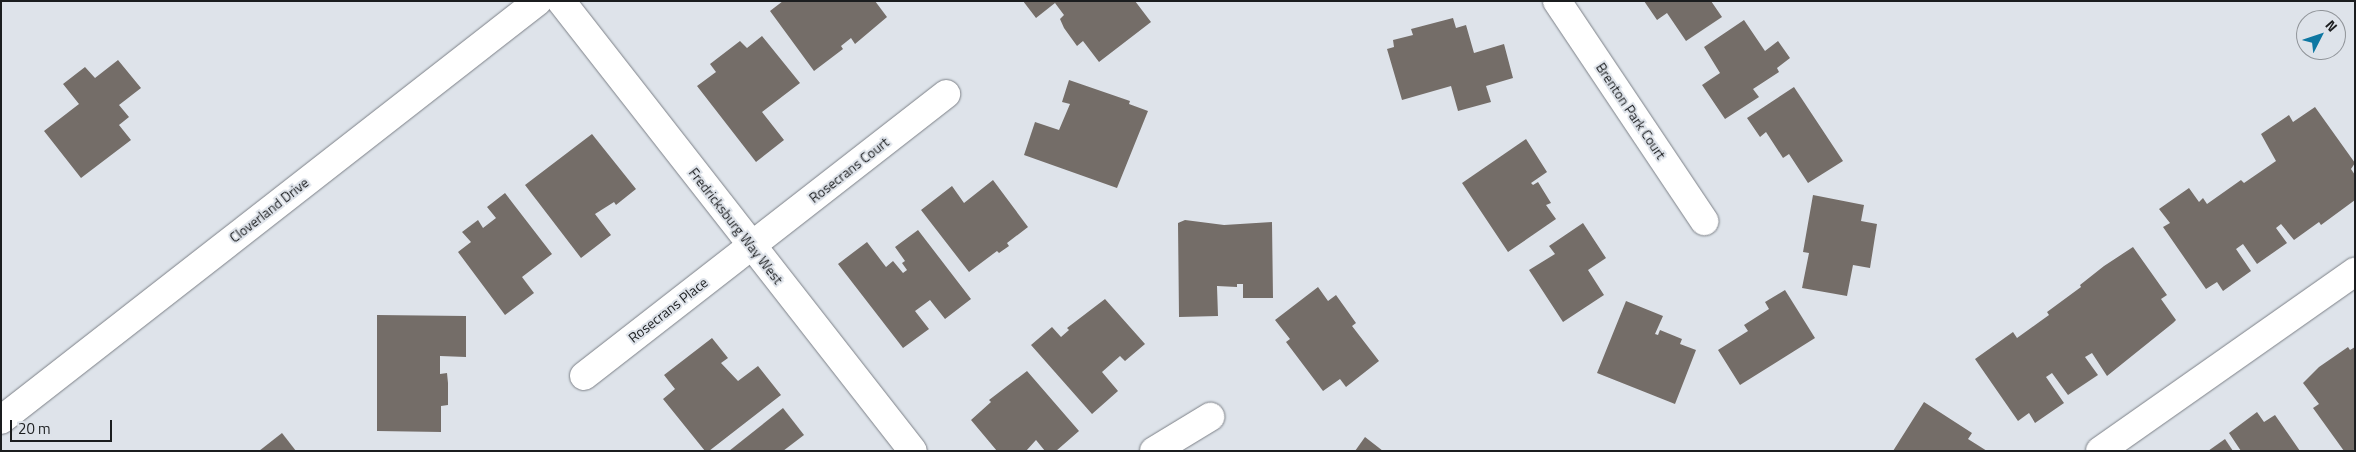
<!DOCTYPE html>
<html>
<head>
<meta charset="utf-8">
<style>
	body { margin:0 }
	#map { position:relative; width:2356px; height:452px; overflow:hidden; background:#dee3ea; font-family:"Titillium Web",sans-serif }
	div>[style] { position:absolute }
	.building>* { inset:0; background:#746d68 }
	.roads { filter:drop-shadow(0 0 1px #7c8087) drop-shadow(0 0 1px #7c8087) }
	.minor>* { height:28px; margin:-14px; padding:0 14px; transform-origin:14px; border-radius:14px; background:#fff }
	span { translate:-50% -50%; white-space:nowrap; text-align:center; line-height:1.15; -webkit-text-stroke:4px #dee3ea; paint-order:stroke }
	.street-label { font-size:14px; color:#1b1d1f }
	.frame { position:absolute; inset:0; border:2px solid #1b1d1f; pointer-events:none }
	.north { position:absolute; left:2296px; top:10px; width:50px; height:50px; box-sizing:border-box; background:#dee3ea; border:1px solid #909499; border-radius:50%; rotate:49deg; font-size:14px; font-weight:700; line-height:20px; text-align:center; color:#1b1d1f }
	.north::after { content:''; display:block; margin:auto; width:18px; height:22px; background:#0e77a2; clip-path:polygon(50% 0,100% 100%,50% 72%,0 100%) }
	.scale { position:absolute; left:10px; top:420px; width:102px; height:22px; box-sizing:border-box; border:2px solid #1b1d1f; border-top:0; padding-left:6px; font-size:15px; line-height:18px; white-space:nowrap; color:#1b1d1f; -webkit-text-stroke:4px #dee3ea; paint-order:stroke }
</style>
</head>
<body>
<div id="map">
	<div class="building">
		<div style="clip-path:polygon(783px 1px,875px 1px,887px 17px,855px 44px,851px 38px,841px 46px,843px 49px,814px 71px,770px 11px)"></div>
		<div style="clip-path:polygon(1023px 1px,1135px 1px,1151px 22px,1099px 62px,1083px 41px,1077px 46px,1064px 28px,1060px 19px,1064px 15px,1055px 3px,1036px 18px)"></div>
		<div style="clip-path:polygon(1644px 1px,1711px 1px,1722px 17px,1686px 41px,1667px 13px,1657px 20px)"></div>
		<div style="clip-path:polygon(1453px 18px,1456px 28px,1466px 25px,1474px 53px,1504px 44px,1513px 78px,1486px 86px,1491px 102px,1458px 111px,1451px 86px,1402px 100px,1387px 49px,1394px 47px,1393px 40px,1413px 35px,1411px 29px)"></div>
		<div style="clip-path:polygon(1744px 20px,1765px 51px,1778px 41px,1790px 58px,1777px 68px,1779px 72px,1753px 89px,1759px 97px,1725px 119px,1702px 85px,1720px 73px,1704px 47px)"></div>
		<div style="clip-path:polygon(762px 36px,800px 83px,762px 112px,784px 140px,756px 162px,697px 86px,716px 72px,710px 64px,740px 41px,747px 48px)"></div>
		<div style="clip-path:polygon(118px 60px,141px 88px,119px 105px,129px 117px,119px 125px,131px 140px,81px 178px,44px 131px,79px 104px,63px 84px,85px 67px,95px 78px)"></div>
		<div style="clip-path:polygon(1069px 80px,1130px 101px,1129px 104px,1148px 111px,1117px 188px,1024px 155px,1035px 122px,1059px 130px,1070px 104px,1062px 102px)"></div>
		<div style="clip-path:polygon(1794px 87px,1843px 161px,1808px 183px,1789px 154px,1783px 158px,1766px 132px,1760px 137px,1747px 118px)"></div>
		<div style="clip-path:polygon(2315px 107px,2355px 163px,2351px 169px,2355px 175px,2355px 200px,2321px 225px,2319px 222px,2294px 240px,2281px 224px,2276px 228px,2287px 243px,2257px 264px,2243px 244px,2236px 249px,2251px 271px,2223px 291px,2217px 282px,2206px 289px,2163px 227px,2170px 223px,2159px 209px,2189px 188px,2199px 202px,2203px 198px,2207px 204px,2241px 180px,2244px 183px,2276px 161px,2261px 134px,2289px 115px,2293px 122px)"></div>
		<div style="clip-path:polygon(592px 134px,636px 189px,616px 205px,614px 202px,595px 214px,611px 235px,581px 258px,525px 185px)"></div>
		<div style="clip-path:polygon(1526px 139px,1547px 172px,1531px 183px,1533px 185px,1538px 182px,1551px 203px,1546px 205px,1556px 219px,1508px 252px,1462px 183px)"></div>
		<div style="clip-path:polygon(993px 180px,1028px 227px,1007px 243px,1009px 246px,999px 253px,997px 251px,969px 272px,921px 210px,952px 186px,964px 203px)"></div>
		<div style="clip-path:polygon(505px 193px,552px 254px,522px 277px,534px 293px,505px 315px,458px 252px,471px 242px,462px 232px,478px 220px,483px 228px,496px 218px,487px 207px)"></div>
		<div style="clip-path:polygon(1813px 195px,1864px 205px,1861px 221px,1877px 224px,1870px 268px,1853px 265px,1847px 296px,1802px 288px,1809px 253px,1803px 252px)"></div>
		<div style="clip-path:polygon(1185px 220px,1224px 225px,1272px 222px,1273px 298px,1243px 298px,1243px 284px,1237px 284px,1237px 287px,1217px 286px,1218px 316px,1179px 317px,1178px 223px)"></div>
		<div style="clip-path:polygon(1583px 223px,1606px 258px,1588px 270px,1604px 295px,1563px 322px,1529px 270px,1555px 254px,1549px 246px)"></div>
		<div style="clip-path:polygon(918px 230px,971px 299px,945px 319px,930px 300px,915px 311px,929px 329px,903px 348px,838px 264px,867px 242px,886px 267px,893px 261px,903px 273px,907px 270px,902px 263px,905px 261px,895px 247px)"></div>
		<div style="clip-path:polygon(2133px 247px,2167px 295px,2161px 299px,2176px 320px,2173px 323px,2107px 376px,2092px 353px,2085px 357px,2098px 375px,2068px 395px,2052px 373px,2046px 377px,2064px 403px,2035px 423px,2029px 413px,2018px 421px,1975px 359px,2013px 332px,2017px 338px,2049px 315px,2047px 312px,2081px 287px,2080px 285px,2104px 266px)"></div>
		<div style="clip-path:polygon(1318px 287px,1328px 301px,1336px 295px,1356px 323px,1352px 326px,1379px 361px,1346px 387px,1340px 379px,1323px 391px,1286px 342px,1290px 339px,1275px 320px)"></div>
		<div style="clip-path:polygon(1785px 290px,1815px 338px,1740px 385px,1718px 350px,1748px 331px,1744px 325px,1769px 309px,1765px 302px)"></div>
		<div style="clip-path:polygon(1105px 299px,1145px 344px,1125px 361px,1120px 356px,1102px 372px,1118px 391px,1092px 414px,1031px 345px,1052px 327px,1061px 337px,1069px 330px,1067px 328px)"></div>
		<div style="clip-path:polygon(1626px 301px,1663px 316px,1655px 334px,1658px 335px,1660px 330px,1682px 339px,1680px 344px,1696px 350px,1675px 404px,1597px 373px)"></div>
		<div style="clip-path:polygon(377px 315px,466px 316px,466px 357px,440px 356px,440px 374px,447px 373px,448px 383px,448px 405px,441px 406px,441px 432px,377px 431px)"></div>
		<div style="clip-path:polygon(712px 338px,728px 358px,721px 363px,738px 381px,758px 366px,781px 395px,709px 451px,705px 451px,663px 399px,675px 389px,664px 375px)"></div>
		<div style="clip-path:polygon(2348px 347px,2350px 350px,2355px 347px,2355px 449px,2352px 451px,2344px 451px,2313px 408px,2319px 404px,2303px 383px,2319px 367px)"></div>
		<div style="clip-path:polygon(1027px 371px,1079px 431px,1056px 451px,1045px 451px,1036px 440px,1026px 451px,997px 451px,971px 420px,991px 402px,989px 400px)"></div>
		<div style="clip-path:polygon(1924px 402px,1972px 433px,1968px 439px,1987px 451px,1893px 451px)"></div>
		<div style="clip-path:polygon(783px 408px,804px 435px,783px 451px,729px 451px)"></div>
		<div style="clip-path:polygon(2257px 412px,2264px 422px,2275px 415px,2300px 451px,2241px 451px,2229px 433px)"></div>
		<div style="clip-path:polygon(282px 433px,296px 451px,259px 451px)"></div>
		<div style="clip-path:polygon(1365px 437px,1383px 451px,1355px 451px)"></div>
		<div style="clip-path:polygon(2225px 439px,2233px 451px,2208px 451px)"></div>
	</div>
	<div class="roads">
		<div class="minor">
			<div style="left:561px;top:1px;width:571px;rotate:51.97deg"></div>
			<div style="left:1557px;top:1px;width:265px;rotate:56.2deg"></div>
			<div style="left:584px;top:376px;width:459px;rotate:-37.9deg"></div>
			<div style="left:1px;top:420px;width:681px;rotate:-37.96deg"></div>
			<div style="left:1154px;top:451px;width:66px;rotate:-31.3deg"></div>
			<div style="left:2100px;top:451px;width:312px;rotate:-35.1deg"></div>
		</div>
	</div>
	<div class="street-label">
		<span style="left:1631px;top:111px;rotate:56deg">Brenton Park Court</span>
		<span style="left:849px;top:170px;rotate:-38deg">Rosecrans Court</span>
		<span style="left:269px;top:210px;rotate:-38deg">Cloverland Drive</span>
		<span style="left:736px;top:226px;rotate:52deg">Fredricksburg Way West</span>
		<span style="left:668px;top:310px;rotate:-38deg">Rosecrans Place</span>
	</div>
	<div class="frame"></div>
	<div class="north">N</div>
	<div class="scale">20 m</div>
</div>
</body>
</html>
